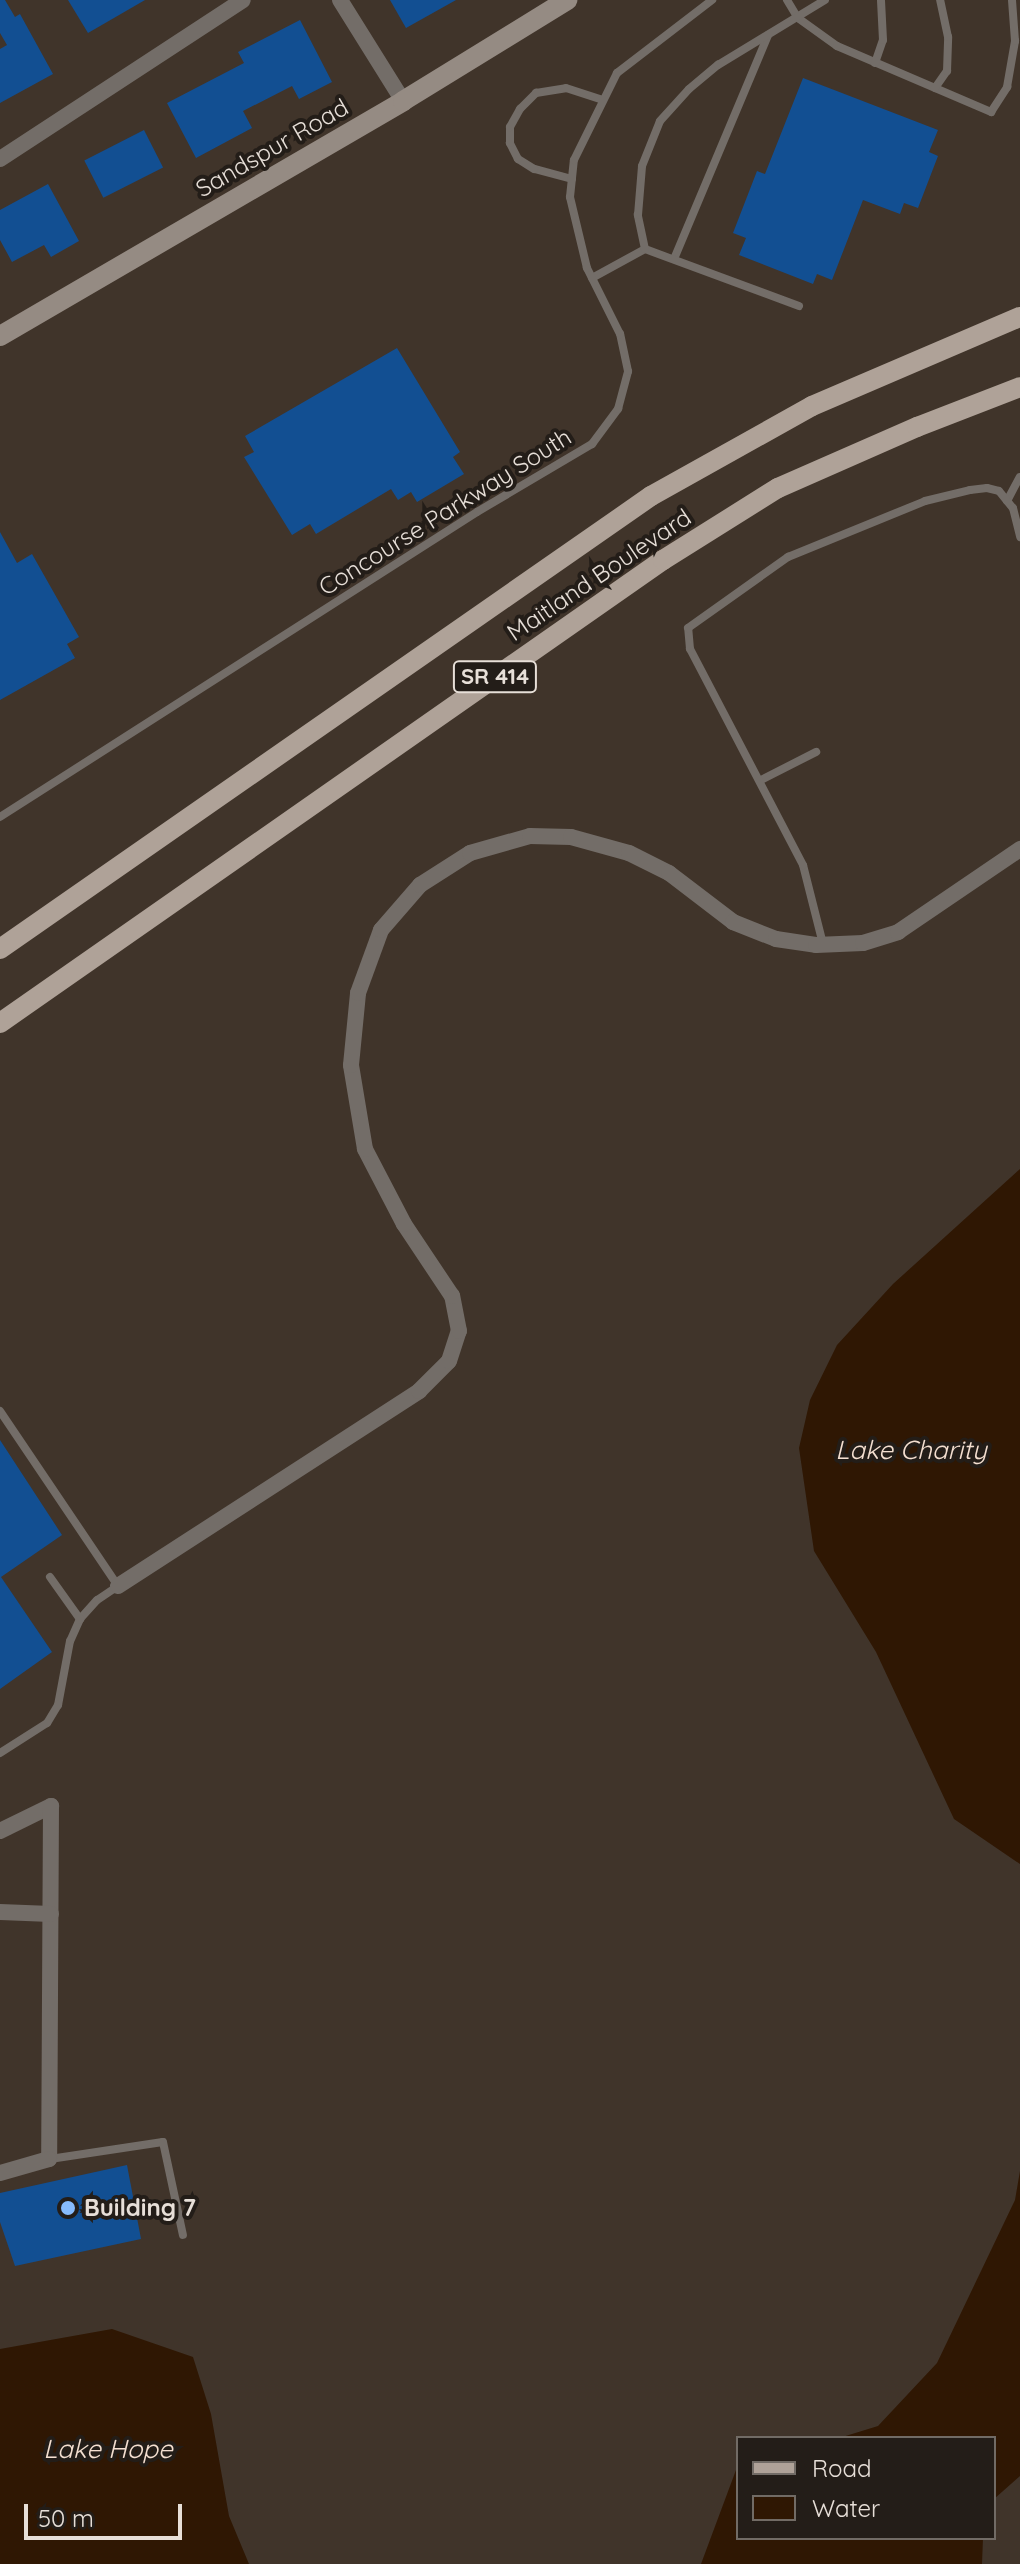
<!DOCTYPE html>
<html>
<head>
<meta charset="utf-8">
<style>
	body { margin:0 }
	#map { position:relative; width:1020px; height:2564px; overflow:hidden; background:#40342a; font-family:Quicksand,sans-serif }
	div>[style] { position:absolute }
	.water>* { inset:0; background:#2f1703 }
	.building>* { inset:0; background:#124f92; transform-origin:0 0 }
	.lane>* { height:8px; margin:-4px; padding:0 4px; transform-origin:4px; border-radius:4px; background:#736d68 }
	.street>* { height:16px; margin:-8px; padding:0 8px; transform-origin:8px; border-radius:8px; background:#736d68 }
	.secondary>* { height:20px; margin:-10px; padding:0 10px; transform-origin:10px; border-radius:10px; background:#958b83 }
	.primary>* { height:20px; margin:-10px; padding:0 10px; transform-origin:10px; border-radius:10px; background:#afa298 }
	.dots>* { width:22px; height:22px; translate:-50% -50%; box-sizing:border-box; border:4px solid #231d18; border-radius:50% }
	span { translate:-50% -50%; white-space:nowrap; text-align:center; line-height:1.15; -webkit-text-stroke:8px #231d18; paint-order:stroke }
	.shield-label span { padding:2px 6px; background:#231d18; border:2px solid; border-radius:6px; -webkit-text-stroke-width:0 }
	.shield-label { font-size:22px; color:#e7dfd8; font-weight:700 }
	.street-label { font-size:24px; color:#e7dfd8 }
	.poi-label { font-size:24px; color:#e7dfd8; font-weight:700 }
	.left { translate:0 -50%; text-align:left }
	.water-label { font-size:26px; color:#f4dfd0; font-style:italic }
	.legend { position:absolute; left:736px; top:2436px; width:260px; height:104px; box-sizing:border-box; background:#231d18; border:2px solid #716b65; margin:0; padding:10px 14px; list-style:none; font-size:24px; color:#e7dfd8 }
	.legend li { display:flex; align-items:center; gap:16px; height:40px }
	.legend b { width:40px; border:2px solid #716b65 }
	.scale { position:absolute; left:24px; top:2504px; width:158px; height:36px; box-sizing:border-box; border:4px solid #e7dfd8; border-top:0; padding-left:10px; font-size:24px; line-height:28px; white-space:nowrap; color:#e7dfd8; -webkit-text-stroke:6px #231d18; paint-order:stroke }
</style>
</head>
<body>
<div id="map">
	<div class="water">
		<div style="clip-path:polygon(1020px 1169px,1020px 1864px,954px 1819px,876px 1652px,814px 1551px,799px 1448px,810px 1400px,837px 1345px,893px 1284px)"></div>
		<div style="clip-path:polygon(1020px 2171px,1020px 2476px,994px 2499px,994px 2438px,839px 2438px,878px 2426px,937px 2363px,1015px 2200px)"></div>
		<div style="clip-path:polygon(112px 2329px,193px 2357px,211px 2414px,229px 2516px,249px 2564px,0 2564px,0 2349px)"></div>
		<div style="clip-path:polygon(736px 2470px,738px 2538px,983px 2538px,982px 2564px,701px 2564px)"></div>
	</div>
	<div class="building">
		<div style="clip-path:polygon(0 0,5px 0,15px 17px,20px 14px,53px 74px,0 103px,0 49px,7px 45px,0 33px)"></div>
		<div style="clip-path:polygon(68px 0,145px 0,88px 33px)"></div>
		<div style="clip-path:polygon(390px 0,456px 0,406px 28px)"></div>
		<div style="clip-path:polygon(300px 20px,332px 82px,299px 99px,292px 86px,243px 111px,252px 128px,196px 158px,167px 103px,244px 63px,238px 52px)"></div>
		<div style="clip-path:polygon(803px 78px,938px 130px,929px 152px,938px 156px,918px 208px,904px 203px,900px 214px,863px 200px,832px 280px,817px 274px,813px 284px,739px 255px,746px 238px,733px 233px,757px 171px,765px 174px)"></div>
		<div style="left:144px;top:130px;width:42px;height:67px;rotate:63deg"></div>
		<div style="clip-path:polygon(48px 184px,79px 241px,51px 257px,44px 245px,12px 262px,0 240px,0 210px)"></div>
		<div style="clip-path:polygon(397px 348px,460px 452px,453px 457px,464px 474px,417px 502px,411px 492px,398px 500px,391px 489px,316px 534px,310px 524px,292px 535px,244px 457px,254px 452px,245px 436px)"></div>
		<div style="clip-path:polygon(0 532px,17px 563px,32px 554px,79px 637px,67px 644px,75px 658px,0 700px)"></div>
		<div style="clip-path:polygon(0 1440px,62px 1535px,1px 1577px,52px 1652px,0 1689px)"></div>
		<div style="clip-path:polygon(127px 2165px,141px 2239px,15px 2266px,0 2222px,0 2193px)"></div>
	</div>
	<div class="lane">
		<div style="left:787px;top:0;width:21px;rotate:59deg"></div>
		<div style="left:798px;top:18px;width:48px;rotate:35.7deg"></div>
		<div style="left:837px;top:46px;width:168px;rotate:23.2deg"></div>
		<div style="left:991px;top:112px;width:30px;rotate:-57deg"></div>
		<div style="left:1007px;top:87px;width:47px;rotate:-80.1deg"></div>
		<div style="left:1015px;top:41px;width:41px;rotate:-94.2deg"></div>
		<div style="left:875px;top:63px;width:24px;rotate:-71deg"></div>
		<div style="left:883px;top:40px;width:40px;rotate:-92.9deg"></div>
		<div style="left:935px;top:88px;width:21px;rotate:-55deg"></div>
		<div style="left:947px;top:71px;width:34px;rotate:-88deg"></div>
		<div style="left:948px;top:37px;width:38px;rotate:-102deg"></div>
		<div style="left:572px;top:179px;width:39px;rotate:-165deg"></div>
		<div style="left:534px;top:169px;width:19px;rotate:-148deg"></div>
		<div style="left:518px;top:159px;width:18px;rotate:-117deg"></div>
		<div style="left:510px;top:143px;width:16px;rotate:-90deg"></div>
		<div style="left:510px;top:127px;width:21px;rotate:-61deg"></div>
		<div style="left:520px;top:109px;width:23px;rotate:-45deg"></div>
		<div style="left:536px;top:93px;width:30px;rotate:-9deg"></div>
		<div style="left:566px;top:88px;width:38px;rotate:18deg"></div>
		<div style="left:674px;top:259px;width:243px;rotate:-67.2deg"></div>
		<div style="left:592px;top:278px;width:60px;rotate:-28.7deg"></div>
		<div style="left:799px;top:306px;width:164px;rotate:-159.7deg"></div>
		<div style="left:645px;top:249px;width:35px;rotate:-102deg"></div>
		<div style="left:638px;top:215px;width:49px;rotate:-85.3deg"></div>
		<div style="left:642px;top:166px;width:48px;rotate:-68.2deg"></div>
		<div style="left:660px;top:121px;width:43px;rotate:-47.8deg"></div>
		<div style="left:689px;top:89px;width:38px;rotate:-40deg"></div>
		<div style="left:718px;top:65px;width:125px;rotate:-31.3deg"></div>
		<div style="left:1007px;top:501px;width:27px;rotate:-62deg"></div>
		<div style="left:761px;top:780px;width:62px;rotate:-27deg"></div>
		<div style="left:0;top:817px;width:566px;rotate:-32.6deg"></div>
		<div style="left:477px;top:512px;width:134px;rotate:-30.6deg"></div>
		<div style="left:592px;top:444px;width:44px;rotate:-53.4deg"></div>
		<div style="left:618px;top:409px;width:39px;rotate:-75deg"></div>
		<div style="left:628px;top:371px;width:38px;rotate:-102deg"></div>
		<div style="left:620px;top:334px;width:74px;rotate:-116.6deg"></div>
		<div style="left:587px;top:268px;width:73px;rotate:-103.5deg"></div>
		<div style="left:570px;top:197px;width:37px;rotate:-84deg"></div>
		<div style="left:574px;top:160px;width:97px;rotate:-63.7deg"></div>
		<div style="left:617px;top:73px;width:120px;rotate:-37.5deg"></div>
		<div style="left:823px;top:944px;width:81px;rotate:-104.2deg"></div>
		<div style="left:803px;top:865px;width:244px;rotate:-117.6deg"></div>
		<div style="left:690px;top:649px;width:21px;rotate:-95deg"></div>
		<div style="left:688px;top:628px;width:123px;rotate:-35.4deg"></div>
		<div style="left:788px;top:557px;width:148px;rotate:-22.2deg"></div>
		<div style="left:925px;top:501px;width:46px;rotate:-13.7deg"></div>
		<div style="left:970px;top:490px;width:17px;rotate:-7deg"></div>
		<div style="left:987px;top:488px;width:12px;rotate:14deg"></div>
		<div style="left:999px;top:491px;width:22px;rotate:51deg"></div>
		<div style="left:1013px;top:508px;width:30px;rotate:76deg"></div>
		<div style="left:0;top:1411px;width:211px;rotate:56deg"></div>
		<div style="left:118px;top:1586px;width:25px;rotate:146deg"></div>
		<div style="left:97px;top:1600px;width:25px;rotate:132deg"></div>
		<div style="left:80px;top:1619px;width:24px;rotate:114deg"></div>
		<div style="left:70px;top:1641px;width:65px;rotate:100.6deg"></div>
		<div style="left:58px;top:1705px;width:21px;rotate:121deg"></div>
		<div style="left:47px;top:1723px;width:56px;rotate:147.4deg"></div>
		<div style="left:50px;top:1577px;width:52px;rotate:54.5deg"></div>
		<div style="left:50px;top:2159px;width:114px;rotate:-8.6deg"></div>
		<div style="left:163px;top:2142px;width:95px;rotate:77.9deg"></div>
	</div>
	<div class="street">
		<div style="left:340px;top:0;width:119px;rotate:58deg"></div>
		<div style="left:0;top:159px;width:290px;rotate:-33.2deg"></div>
		<div style="left:118px;top:1586px;width:359px;rotate:-32.9deg"></div>
		<div style="left:419px;top:1391px;width:42px;rotate:-45deg"></div>
		<div style="left:449px;top:1361px;width:32px;rotate:-72deg"></div>
		<div style="left:459px;top:1331px;width:36px;rotate:-101deg"></div>
		<div style="left:452px;top:1296px;width:87px;rotate:-123.7deg"></div>
		<div style="left:404px;top:1224px;width:85px;rotate:-117.5deg"></div>
		<div style="left:365px;top:1149px;width:85px;rotate:-99.5deg"></div>
		<div style="left:351px;top:1065px;width:72px;rotate:-84.4deg"></div>
		<div style="left:358px;top:993px;width:67px;rotate:-69.9deg"></div>
		<div style="left:381px;top:930px;width:60px;rotate:-49.1deg"></div>
		<div style="left:420px;top:885px;width:59px;rotate:-32.6deg"></div>
		<div style="left:470px;top:853px;width:62px;rotate:-15.8deg"></div>
		<div style="left:530px;top:836px;width:41px;rotate:1.4deg"></div>
		<div style="left:571px;top:837px;width:60px;rotate:15.4deg"></div>
		<div style="left:629px;top:853px;width:45px;rotate:26.6deg"></div>
		<div style="left:669px;top:873px;width:81px;rotate:37.4deg"></div>
		<div style="left:733px;top:922px;width:46px;rotate:21.6deg"></div>
		<div style="left:776px;top:939px;width:40px;rotate:8.5deg"></div>
		<div style="left:816px;top:945px;width:47px;rotate:-2.4deg"></div>
		<div style="left:863px;top:943px;width:37px;rotate:-17deg"></div>
		<div style="left:898px;top:932px;width:148px;rotate:-34.2deg"></div>
		<div style="left:0;top:1831px;width:57px;rotate:-26.1deg"></div>
		<div style="left:51px;top:1806px;width:353px;rotate:90.3deg"></div>
		<div style="left:49px;top:2159px;width:51px;rotate:164.1deg"></div>
		<div style="left:0;top:1912px;width:51px;rotate:2.2deg"></div>
	</div>
	<div class="secondary">
		<div style="left:0;top:336px;width:467px;rotate:-30.2deg"></div>
		<div style="left:403px;top:101px;width:193px;rotate:-31.6deg"></div>
	</div>
	<div class="primary">
		<div style="left:0;top:949px;width:793px;rotate:-34.83deg"></div>
		<div style="left:651px;top:496px;width:184px;rotate:-29.2deg"></div>
		<div style="left:812px;top:406px;width:226px;rotate:-23.2deg"></div>
		<div style="left:0;top:1023px;width:809px;rotate:-34.93deg"></div>
		<div style="left:663px;top:560px;width:136px;rotate:-32.1deg"></div>
		<div style="left:778px;top:488px;width:152px;rotate:-23.7deg"></div>
		<div style="left:917px;top:427px;width:110px;rotate:-21.2deg"></div>
	</div>
	<div class="dots">
		<div style="left:68px;top:2208px;background:#87bbfb"></div>
	</div>
	<div class="shield-label">
		<span style="left:495px;top:677px">SR 414</span>
	</div>
	<div class="street-label">
		<span style="left:272px;top:148px;rotate:-30deg">Sandspur Road</span>
		<span style="left:445px;top:512px;rotate:-32deg">Concourse Parkway South</span>
		<span style="left:599px;top:575px;rotate:-34deg">Maitland Boulevard</span>
	</div>
	<div class="poi-label">
		<span class="left" style="left:84px;top:2208px">Building 7</span>
	</div>
	<div class="water-label">
		<span style="left:911px;top:1450px">Lake Charity</span>
		<span style="left:108px;top:2449px">Lake Hope</span>
	</div>
	<ul class="legend">
	<li><b style="height:10px;background:#afa298"></b>Road</li>
	<li><b style="height:22px;background:#2f1703"></b>Water</li>
	</ul>
	<div class="scale">50 m</div>
</div>
</body>
</html>
